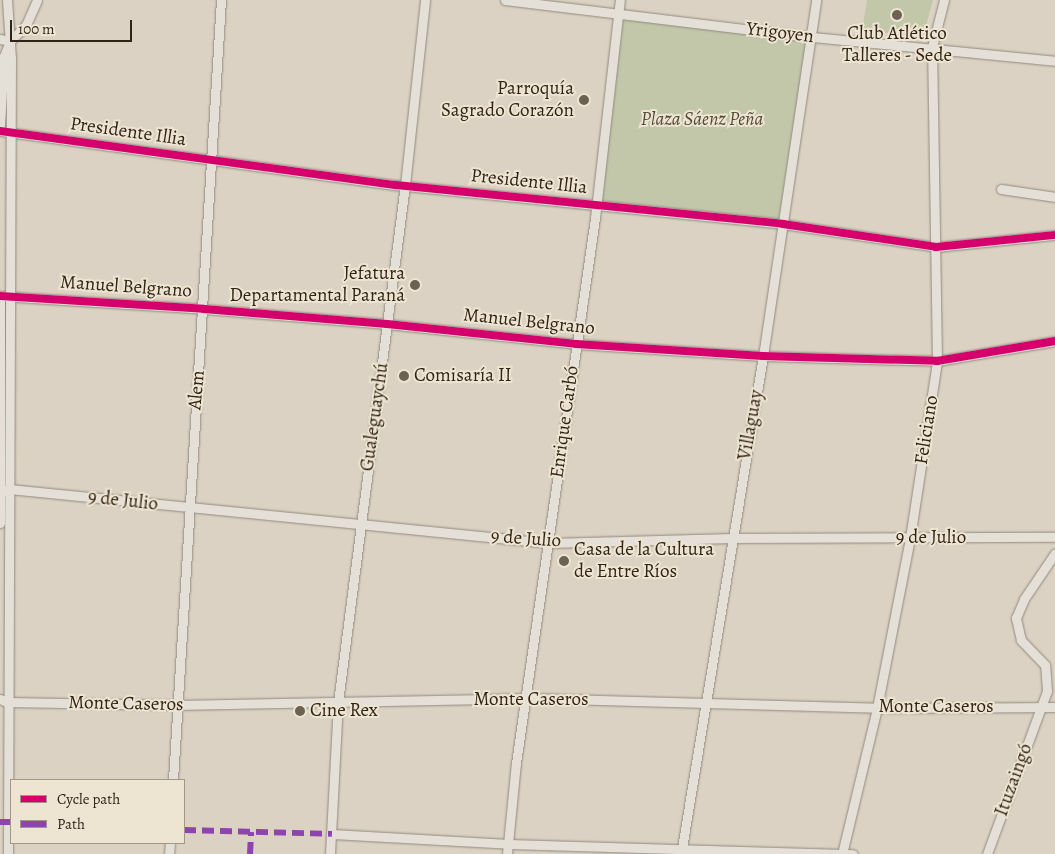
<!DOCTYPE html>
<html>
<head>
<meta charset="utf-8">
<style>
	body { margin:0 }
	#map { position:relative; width:1055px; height:854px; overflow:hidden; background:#dbd2c3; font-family:Alegreya,serif }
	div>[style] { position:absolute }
	.green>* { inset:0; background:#c2c7aa; transform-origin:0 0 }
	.roads { filter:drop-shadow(0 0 1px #918a7f) drop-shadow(0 0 1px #918a7f) }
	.minor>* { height:9px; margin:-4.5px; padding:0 4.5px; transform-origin:4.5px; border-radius:4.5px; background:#e4dfd7 }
	.quiet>* { height:6px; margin-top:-3px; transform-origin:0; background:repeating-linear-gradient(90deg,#8e44ad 0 12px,transparent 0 18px) }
	.cycleway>* { height:8px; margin:-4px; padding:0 4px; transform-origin:4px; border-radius:4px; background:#d6006c }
	.dots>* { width:14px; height:14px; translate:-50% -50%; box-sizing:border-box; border:2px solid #eee4d2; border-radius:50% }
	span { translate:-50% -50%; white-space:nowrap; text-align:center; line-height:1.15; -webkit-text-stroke:4px #eee4d2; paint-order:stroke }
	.street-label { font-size:19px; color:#312415 }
	.poi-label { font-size:19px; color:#312415 }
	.right { translate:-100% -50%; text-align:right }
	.left { translate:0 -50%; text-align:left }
	.park-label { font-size:19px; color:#504a35; font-style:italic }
	.legend { position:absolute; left:10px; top:779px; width:175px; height:65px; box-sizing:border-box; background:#eee4d2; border:1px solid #a29786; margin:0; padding:6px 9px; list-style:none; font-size:15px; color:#312415 }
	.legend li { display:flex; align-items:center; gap:10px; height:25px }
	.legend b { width:25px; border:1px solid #a29786 }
	.scale { position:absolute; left:10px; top:20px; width:122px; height:22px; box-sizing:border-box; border:2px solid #312415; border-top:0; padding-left:6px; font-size:15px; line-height:18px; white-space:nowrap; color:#312415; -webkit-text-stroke:4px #eee4d2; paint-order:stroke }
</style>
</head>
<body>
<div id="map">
	<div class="green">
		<div style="clip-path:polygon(867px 0,933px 0,923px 37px,862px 30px)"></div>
		<div style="left:623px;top:18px;width:187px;height:185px;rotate:7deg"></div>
	</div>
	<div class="roads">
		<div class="minor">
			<div style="left:7px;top:0;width:58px;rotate:86.1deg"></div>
			<div style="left:11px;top:58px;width:796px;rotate:90.22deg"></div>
			<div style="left:505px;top:0;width:309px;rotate:6.9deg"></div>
			<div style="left:812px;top:37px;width:244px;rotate:5.6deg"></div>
			<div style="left:0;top:39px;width:10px;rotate:11deg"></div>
			<div style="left:0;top:125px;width:69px;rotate:-86.7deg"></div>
			<div style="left:4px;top:56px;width:16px;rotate:-68deg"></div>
			<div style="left:10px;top:41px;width:23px;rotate:-45deg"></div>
			<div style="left:26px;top:25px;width:27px;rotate:-66deg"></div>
			<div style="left:0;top:131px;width:399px;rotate:7.8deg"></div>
			<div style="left:395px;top:185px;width:390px;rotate:5.7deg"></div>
			<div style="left:783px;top:224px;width:155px;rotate:8.5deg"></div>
			<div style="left:936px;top:247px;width:120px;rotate:-5.8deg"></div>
			<div style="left:1001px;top:189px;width:55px;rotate:8.4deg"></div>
			<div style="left:0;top:296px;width:204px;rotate:3.6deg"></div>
			<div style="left:204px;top:309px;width:184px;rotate:4.7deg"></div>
			<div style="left:387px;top:324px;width:190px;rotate:6deg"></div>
			<div style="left:576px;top:344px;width:187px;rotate:3.7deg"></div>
			<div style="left:763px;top:356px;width:174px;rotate:1.6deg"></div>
			<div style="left:937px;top:361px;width:120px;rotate:-9.6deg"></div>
			<div style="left:0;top:298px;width:225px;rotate:90deg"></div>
			<div style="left:0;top:492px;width:9px;rotate:-18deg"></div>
			<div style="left:9px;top:489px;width:543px;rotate:5.71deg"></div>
			<div style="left:549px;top:543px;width:183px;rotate:-1.6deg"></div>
			<div style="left:732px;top:538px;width:323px;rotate:-0.2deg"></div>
			<div style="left:0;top:699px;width:8px;rotate:23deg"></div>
			<div style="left:7px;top:702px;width:169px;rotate:1deg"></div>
			<div style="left:176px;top:705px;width:352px;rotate:-1.1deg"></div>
			<div style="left:528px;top:698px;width:349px;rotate:1.6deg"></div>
			<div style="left:877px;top:708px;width:178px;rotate:-0.3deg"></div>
			<div style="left:173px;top:780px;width:781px;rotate:-86.48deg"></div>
			<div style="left:332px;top:834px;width:177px;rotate:3.2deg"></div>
			<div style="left:509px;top:844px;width:344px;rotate:1.7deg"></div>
			<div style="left:169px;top:854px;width:11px;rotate:-85deg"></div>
			<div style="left:330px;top:854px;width:152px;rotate:-87deg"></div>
			<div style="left:338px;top:702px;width:521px;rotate:-82.62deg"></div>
			<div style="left:405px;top:185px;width:186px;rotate:-83.8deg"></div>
			<div style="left:507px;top:854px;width:91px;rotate:-84.4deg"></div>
			<div style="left:516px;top:763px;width:551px;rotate:-81.75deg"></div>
			<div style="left:595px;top:218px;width:219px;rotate:-83.5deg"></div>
			<div style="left:681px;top:854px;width:505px;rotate:-80.65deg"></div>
			<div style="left:763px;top:356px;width:360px;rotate:-81.5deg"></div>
			<div style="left:842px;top:854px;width:150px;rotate:-76.5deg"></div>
			<div style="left:877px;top:708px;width:173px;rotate:-79deg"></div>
			<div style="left:910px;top:538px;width:179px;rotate:-81.3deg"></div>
			<div style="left:937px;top:361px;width:314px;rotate:-90.9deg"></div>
			<div style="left:932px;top:47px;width:49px;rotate:-75.7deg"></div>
			<div style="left:987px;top:854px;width:174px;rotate:-69.8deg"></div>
			<div style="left:1047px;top:691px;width:26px;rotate:-94deg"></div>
			<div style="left:1045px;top:665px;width:35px;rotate:-134deg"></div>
			<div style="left:1021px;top:640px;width:23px;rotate:-103deg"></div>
			<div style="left:1016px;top:618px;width:21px;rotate:-67deg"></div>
			<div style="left:1024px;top:599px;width:55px;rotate:-56deg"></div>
		</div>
	</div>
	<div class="quiet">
		<div style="left:0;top:822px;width:11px"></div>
		<div style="left:184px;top:830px;width:148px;rotate:1.5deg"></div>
		<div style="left:250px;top:854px;width:22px;rotate:-87deg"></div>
	</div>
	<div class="cycleway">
		<div style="left:0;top:131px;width:399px;rotate:7.8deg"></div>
		<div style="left:395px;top:185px;width:390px;rotate:5.7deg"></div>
		<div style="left:783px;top:224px;width:155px;rotate:8.5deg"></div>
		<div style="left:936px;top:247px;width:120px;rotate:-5.8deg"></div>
		<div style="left:0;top:296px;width:204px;rotate:3.6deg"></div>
		<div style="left:204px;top:309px;width:184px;rotate:4.7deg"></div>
		<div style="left:387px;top:324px;width:190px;rotate:6deg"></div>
		<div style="left:576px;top:344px;width:187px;rotate:3.7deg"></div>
		<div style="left:763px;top:356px;width:174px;rotate:1.6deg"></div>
		<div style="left:937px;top:361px;width:120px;rotate:-9.6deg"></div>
	</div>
	<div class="dots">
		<div style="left:897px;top:15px;background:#6c6152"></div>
		<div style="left:584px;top:100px;background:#6c6152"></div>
		<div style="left:415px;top:285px;background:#6c6152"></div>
		<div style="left:404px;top:376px;background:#6c6152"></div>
		<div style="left:564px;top:561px;background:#6c6152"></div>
		<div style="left:300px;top:711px;background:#6c6152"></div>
	</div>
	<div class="street-label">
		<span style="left:780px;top:33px;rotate:7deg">Yrigoyen</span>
		<span style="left:128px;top:132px;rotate:8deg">Presidente Illia</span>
		<span style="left:529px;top:182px;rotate:6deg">Presidente Illia</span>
		<span style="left:126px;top:287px;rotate:4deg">Manuel Belgrano</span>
		<span style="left:529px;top:322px;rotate:6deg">Manuel Belgrano</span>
		<span style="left:197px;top:390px;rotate:-85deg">Alem</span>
		<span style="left:375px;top:417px;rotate:-82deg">Gualeguaychú</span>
		<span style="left:565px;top:422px;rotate:-82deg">Enrique Carbó</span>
		<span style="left:751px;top:425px;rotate:-80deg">Villaguay</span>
		<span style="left:927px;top:430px;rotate:-81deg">Feliciano</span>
		<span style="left:123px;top:501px;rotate:6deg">9 de Julio</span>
		<span style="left:931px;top:538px">9 de Julio</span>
		<span style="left:526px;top:539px;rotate:4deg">9 de Julio</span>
		<span style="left:531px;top:700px">Monte Caseros</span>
		<span style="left:126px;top:704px;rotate:1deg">Monte Caseros</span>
		<span style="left:936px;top:707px">Monte Caseros</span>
		<span style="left:1014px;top:780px;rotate:-70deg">Ituzaingó</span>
	</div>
	<div class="poi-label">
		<span style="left:897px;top:45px">Club Atlético<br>Talleres - Sede</span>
		<span class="right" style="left:574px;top:100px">Parroquía<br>Sagrado Corazón</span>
		<span class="right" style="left:405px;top:285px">Jefatura<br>Departamental Paraná</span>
		<span class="left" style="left:414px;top:376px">Comisaría II</span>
		<span class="left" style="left:574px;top:561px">Casa de la Cultura<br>de Entre Ríos</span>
		<span class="left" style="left:310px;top:711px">Cine Rex</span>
	</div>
	<div class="park-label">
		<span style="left:702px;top:120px">Plaza Sáenz Peña</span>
	</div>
	<ul class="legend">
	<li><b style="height:6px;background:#d6006c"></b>Cycle path</li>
	<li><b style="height:6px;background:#8e44ad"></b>Path</li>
	</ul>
	<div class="scale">100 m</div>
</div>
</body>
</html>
